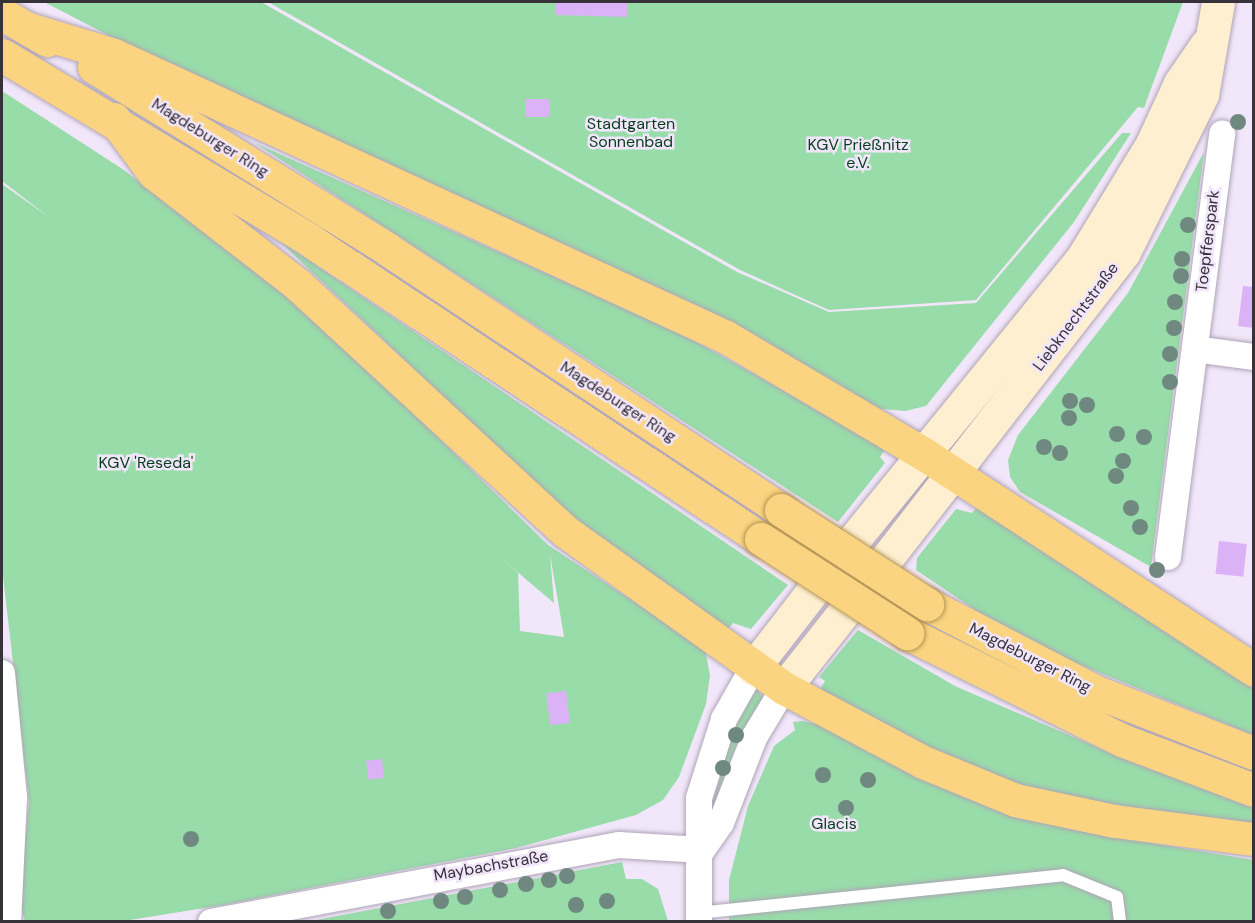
<!DOCTYPE html>
<html>
<head>
<meta charset="utf-8">
<style>
	body { margin:0 }
	#map { position:relative; width:1255px; height:923px; overflow:hidden; background:#f2e6fa; font-family:"DM Sans",sans-serif }
	div>[style] { position:absolute }
	.green>* { inset:0; background:#98dca9 }
	.building>* { inset:0; background:#dbb2f6; transform-origin:0 0 }
	.roads { filter:drop-shadow(0 0 2px #afa4b7) drop-shadow(0 0 2px #afa4b7) }
	.service>* { height:12px; margin:-6px; padding:0 6px; transform-origin:6px; border-radius:6px; background:#fff }
	.minor>* { height:26px; margin:-13px; padding:0 13px; transform-origin:13px; border-radius:13px; background:#fff }
	.secondary>* { height:33px; margin:-16.5px; padding:0 16.5px; transform-origin:16.5px; border-radius:16.5px; background:#fdefd0 }
	.trunk>* { height:33px; margin:-16.5px; padding:0 16.5px; transform-origin:16.5px; border-radius:16.5px; background:#fad480 }
	.bridges { filter:drop-shadow(0 0 2px #b59453) drop-shadow(0 0 2px #b59453) }
	.trunk-bridge>* { height:33px; margin:-16.5px; padding:0 16.5px; transform-origin:16.5px; border-radius:16.5px; background:#fad480 }
	.trees>* { width:16px; height:16px; margin:-8px; border-radius:50%; background:#708980 }
	span { translate:-50% -50%; white-space:nowrap; text-align:center; line-height:1.15; -webkit-text-stroke:5px #f2e6fa; paint-order:stroke }
	.park-label { font-size:16px; color:#053d1c }
	.street-label { font-size:16px; color:#37323a }
	.frame { position:absolute; inset:0; border:3px solid #37323a; pointer-events:none }
</style>
</head>
<body>
<div id="map">
	<div class="green">
		<div style="clip-path:polygon(44px 2px,261px 2px,737px 272px,829px 312px,976px 303px,1122px 133px,1131px 133px,1074px 222px,926px 406px,905px 411px,873px 408px,226px 96px)"></div>
		<div style="clip-path:polygon(268px 2px,1183px 2px,1144px 108px,1138px 107px,976px 300px,829px 310px,740px 270px)"></div>
		<div style="clip-path:polygon(evenodd,2px 91px,124px 170px,324px 326px,548px 545px,705px 649px,710px 675px,706px 704px,679px 777px,663px 800px,636px 815px,516px 848px,229px 904px,124px 921px,25px 921px,19px 901px,29px 802px,2px 567px,2px 184px,50px 218px,2px 181px,2px 91px,495px 553px,554px 603px,550px 554px,564px 637px,520px 631px,518px 573px,495px 553px)"></div>
		<div style="clip-path:polygon(255px 143px,682px 334px,886px 448px,880px 457px,885px 463px,838px 522px)"></div>
		<div style="clip-path:polygon(1204px 152px,1151px 567px,1020px 492px,1010px 477px,1008px 460px,1018px 435px,1128px 293px)"></div>
		<div style="clip-path:polygon(277px 239px,788px 585px,751px 629px,733px 623px,728px 629px,598px 537px,541px 489px)"></div>
		<div style="clip-path:polygon(978px 506px,1253px 686px,1253px 735px,1071px 661px,977px 611px,916px 570px,917px 558px,956px 509px,972px 513px)"></div>
		<div style="clip-path:polygon(858px 630px,955px 686px,1108px 752px,1253px 805px,1253px 824px,1140px 811px,1021px 787px,967px 767px,820px 689px,825px 681px,819px 677px)"></div>
		<div style="clip-path:polygon(757px 689px,763px 698px,735px 749px,708px 820px,733px 730px)"></div>
		<div style="clip-path:polygon(803px 721px,840px 730px,971px 800px,1079px 831px,1253px 860px,1253px 921px,729px 922px,729px 880px,748px 806px,774px 746px,795px 730px,793px 722px)"></div>
		<div style="clip-path:polygon(622px 862px,626px 879px,642px 879px,658px 889px,668px 921px,311px 921px)"></div>
	</div>
	<div class="building">
		<div style="clip-path:polygon(556px 2px,628px 2px,627px 17px,556px 15px)"></div>
		<div style="left:525px;top:99px;width:25px;height:18px"></div>
		<div style="clip-path:polygon(1243px 286px,1254px 287px,1254px 328px,1238px 326px)"></div>
		<div style="left:1219px;top:541px;width:28px;height:33px;rotate:6deg"></div>
		<div style="left:566px;top:691px;width:32px;height:20px;rotate:83deg"></div>
		<div style="left:382px;top:759px;width:19px;height:16px;rotate:84deg"></div>
	</div>
	<div class="roads">
		<div class="service">
			<div style="left:698px;top:913px;width:367px;rotate:-5.9deg"></div>
			<div style="left:1063px;top:875px;width:58px;rotate:22.2deg"></div>
			<div style="left:1117px;top:897px;width:25px;rotate:83deg"></div>
		</div>
		<div class="minor">
			<div style="left:1195px;top:349px;width:60px;rotate:7.7deg"></div>
			<div style="left:1168px;top:557px;width:427px;rotate:-82.7deg"></div>
			<div style="left:2px;top:673px;width:125px;rotate:84.5deg"></div>
			<div style="left:14px;top:797px;width:125px;rotate:92.7deg"></div>
			<div style="left:702px;top:850px;width:33px;rotate:-55deg"></div>
			<div style="left:721px;top:823px;width:93px;rotate:-68.7deg"></div>
			<div style="left:755px;top:736px;width:56px;rotate:-58.9deg"></div>
			<div style="left:211px;top:922px;width:415px;rotate:-10.7deg"></div>
			<div style="left:619px;top:845px;width:83px;rotate:3.4deg"></div>
			<div style="left:699px;top:922px;width:124px;rotate:-90deg"></div>
			<div style="left:699px;top:798px;width:83px;rotate:-72.4deg"></div>
			<div style="left:724px;top:719px;width:59px;rotate:-60.4deg"></div>
		</div>
		<div class="secondary">
			<div style="left:855px;top:538px;width:362px;rotate:-50.9deg"></div>
			<div style="left:1083px;top:257px;width:132px;rotate:-58.6deg"></div>
			<div style="left:1152px;top:144px;width:67px;rotate:-65.3deg"></div>
			<div style="left:1180px;top:83px;width:46px;rotate:-55.6deg"></div>
			<div style="left:886px;top:559px;width:388px;rotate:-52.2deg"></div>
			<div style="left:1124px;top:252px;width:175px;rotate:-63.6deg"></div>
			<div style="left:1202px;top:95px;width:94px;rotate:-80.2deg"></div>
			<div style="left:753px;top:668px;width:96px;rotate:-52.2deg"></div>
			<div style="left:784px;top:688px;width:97px;rotate:-51.7deg"></div>
		</div>
		<div class="trunk">
			<div style="left:2px;top:14px;width:52px;rotate:30deg"></div>
			<div style="left:29px;top:29px;width:89px;rotate:17deg"></div>
			<div style="left:114px;top:55px;width:674px;rotate:24.74deg"></div>
			<div style="left:726px;top:337px;width:230px;rotate:30.6deg"></div>
			<div style="left:924px;top:454px;width:394px;rotate:33.2deg"></div>
			<div style="left:2px;top:55px;width:361px;rotate:31deg"></div>
			<div style="left:311px;top:241px;width:540px;rotate:33.51deg"></div>
			<div style="left:94px;top:67px;width:345px;rotate:31.8deg"></div>
			<div style="left:387px;top:249px;width:473px;rotate:33.5deg"></div>
			<div style="left:114px;top:119px;width:67px;rotate:53.5deg"></div>
			<div style="left:154px;top:173px;width:180px;rotate:37.8deg"></div>
			<div style="left:296px;top:283px;width:367px;rotate:42.7deg"></div>
			<div style="left:566px;top:532px;width:268px;rotate:35.6deg"></div>
			<div style="left:784px;top:688px;width:157px;rotate:28deg"></div>
			<div style="left:923px;top:762px;width:100px;rotate:22.4deg"></div>
			<div style="left:1015px;top:800px;width:102px;rotate:11.9deg"></div>
			<div style="left:1115px;top:821px;width:140px;rotate:7.4deg"></div>
			<div style="left:927px;top:604px;width:194px;rotate:27.4deg"></div>
			<div style="left:1099px;top:693px;width:166px;rotate:21.2deg"></div>
			<div style="left:907px;top:633px;width:242px;rotate:26.5deg"></div>
			<div style="left:1124px;top:741px;width:139px;rotate:20.7deg"></div>
		</div>
	</div>
	<div class="bridges">
		<div class="trunk-bridge">
			<div style="left:781px;top:510px;width:174px;rotate:32.8deg"></div>
			<div style="left:761px;top:539px;width:174px;rotate:32.8deg"></div>
		</div>
	</div>
	<div class="trees">
		<div style="left:1238px;top:122px"></div>
		<div style="left:1188px;top:225px"></div>
		<div style="left:1182px;top:259px"></div>
		<div style="left:1181px;top:276px"></div>
		<div style="left:1175px;top:302px"></div>
		<div style="left:1174px;top:328px"></div>
		<div style="left:1170px;top:354px"></div>
		<div style="left:1170px;top:382px"></div>
		<div style="left:1070px;top:401px"></div>
		<div style="left:1087px;top:405px"></div>
		<div style="left:1069px;top:418px"></div>
		<div style="left:1117px;top:434px"></div>
		<div style="left:1144px;top:437px"></div>
		<div style="left:1044px;top:447px"></div>
		<div style="left:1060px;top:453px"></div>
		<div style="left:1123px;top:461px"></div>
		<div style="left:1116px;top:476px"></div>
		<div style="left:1131px;top:508px"></div>
		<div style="left:1140px;top:527px"></div>
		<div style="left:1157px;top:570px"></div>
		<div style="left:736px;top:735px"></div>
		<div style="left:723px;top:768px"></div>
		<div style="left:823px;top:775px"></div>
		<div style="left:868px;top:780px"></div>
		<div style="left:846px;top:808px"></div>
		<div style="left:191px;top:839px"></div>
		<div style="left:567px;top:876px"></div>
		<div style="left:549px;top:880px"></div>
		<div style="left:526px;top:884px"></div>
		<div style="left:500px;top:890px"></div>
		<div style="left:465px;top:897px"></div>
		<div style="left:441px;top:901px"></div>
		<div style="left:607px;top:901px"></div>
		<div style="left:576px;top:905px"></div>
		<div style="left:388px;top:911px"></div>
	</div>
	<div class="park-label">
		<span style="left:631px;top:133px">Stadtgarten<br>Sonnenbad</span>
		<span style="left:858px;top:154px">KGV Prießnitz<br>e.V.</span>
		<span style="left:146px;top:463px">KGV 'Reseda'</span>
		<span style="left:834px;top:824px">Glacis</span>
	</div>
	<div class="street-label">
		<span style="left:210px;top:138px;rotate:32deg">Magdeburger Ring</span>
		<span style="left:1208px;top:241px;rotate:-83deg">Toepfferspark</span>
		<span style="left:1076px;top:317px;rotate:-53deg">Liebknechtstraße</span>
		<span style="left:618px;top:402px;rotate:33deg">Magdeburger Ring</span>
		<span style="left:1030px;top:658px;rotate:27deg">Magdeburger Ring</span>
		<span style="left:491px;top:866px;rotate:-10deg">Maybachstraße</span>
	</div>
	<div class="frame"></div>
</div>
</body>
</html>
